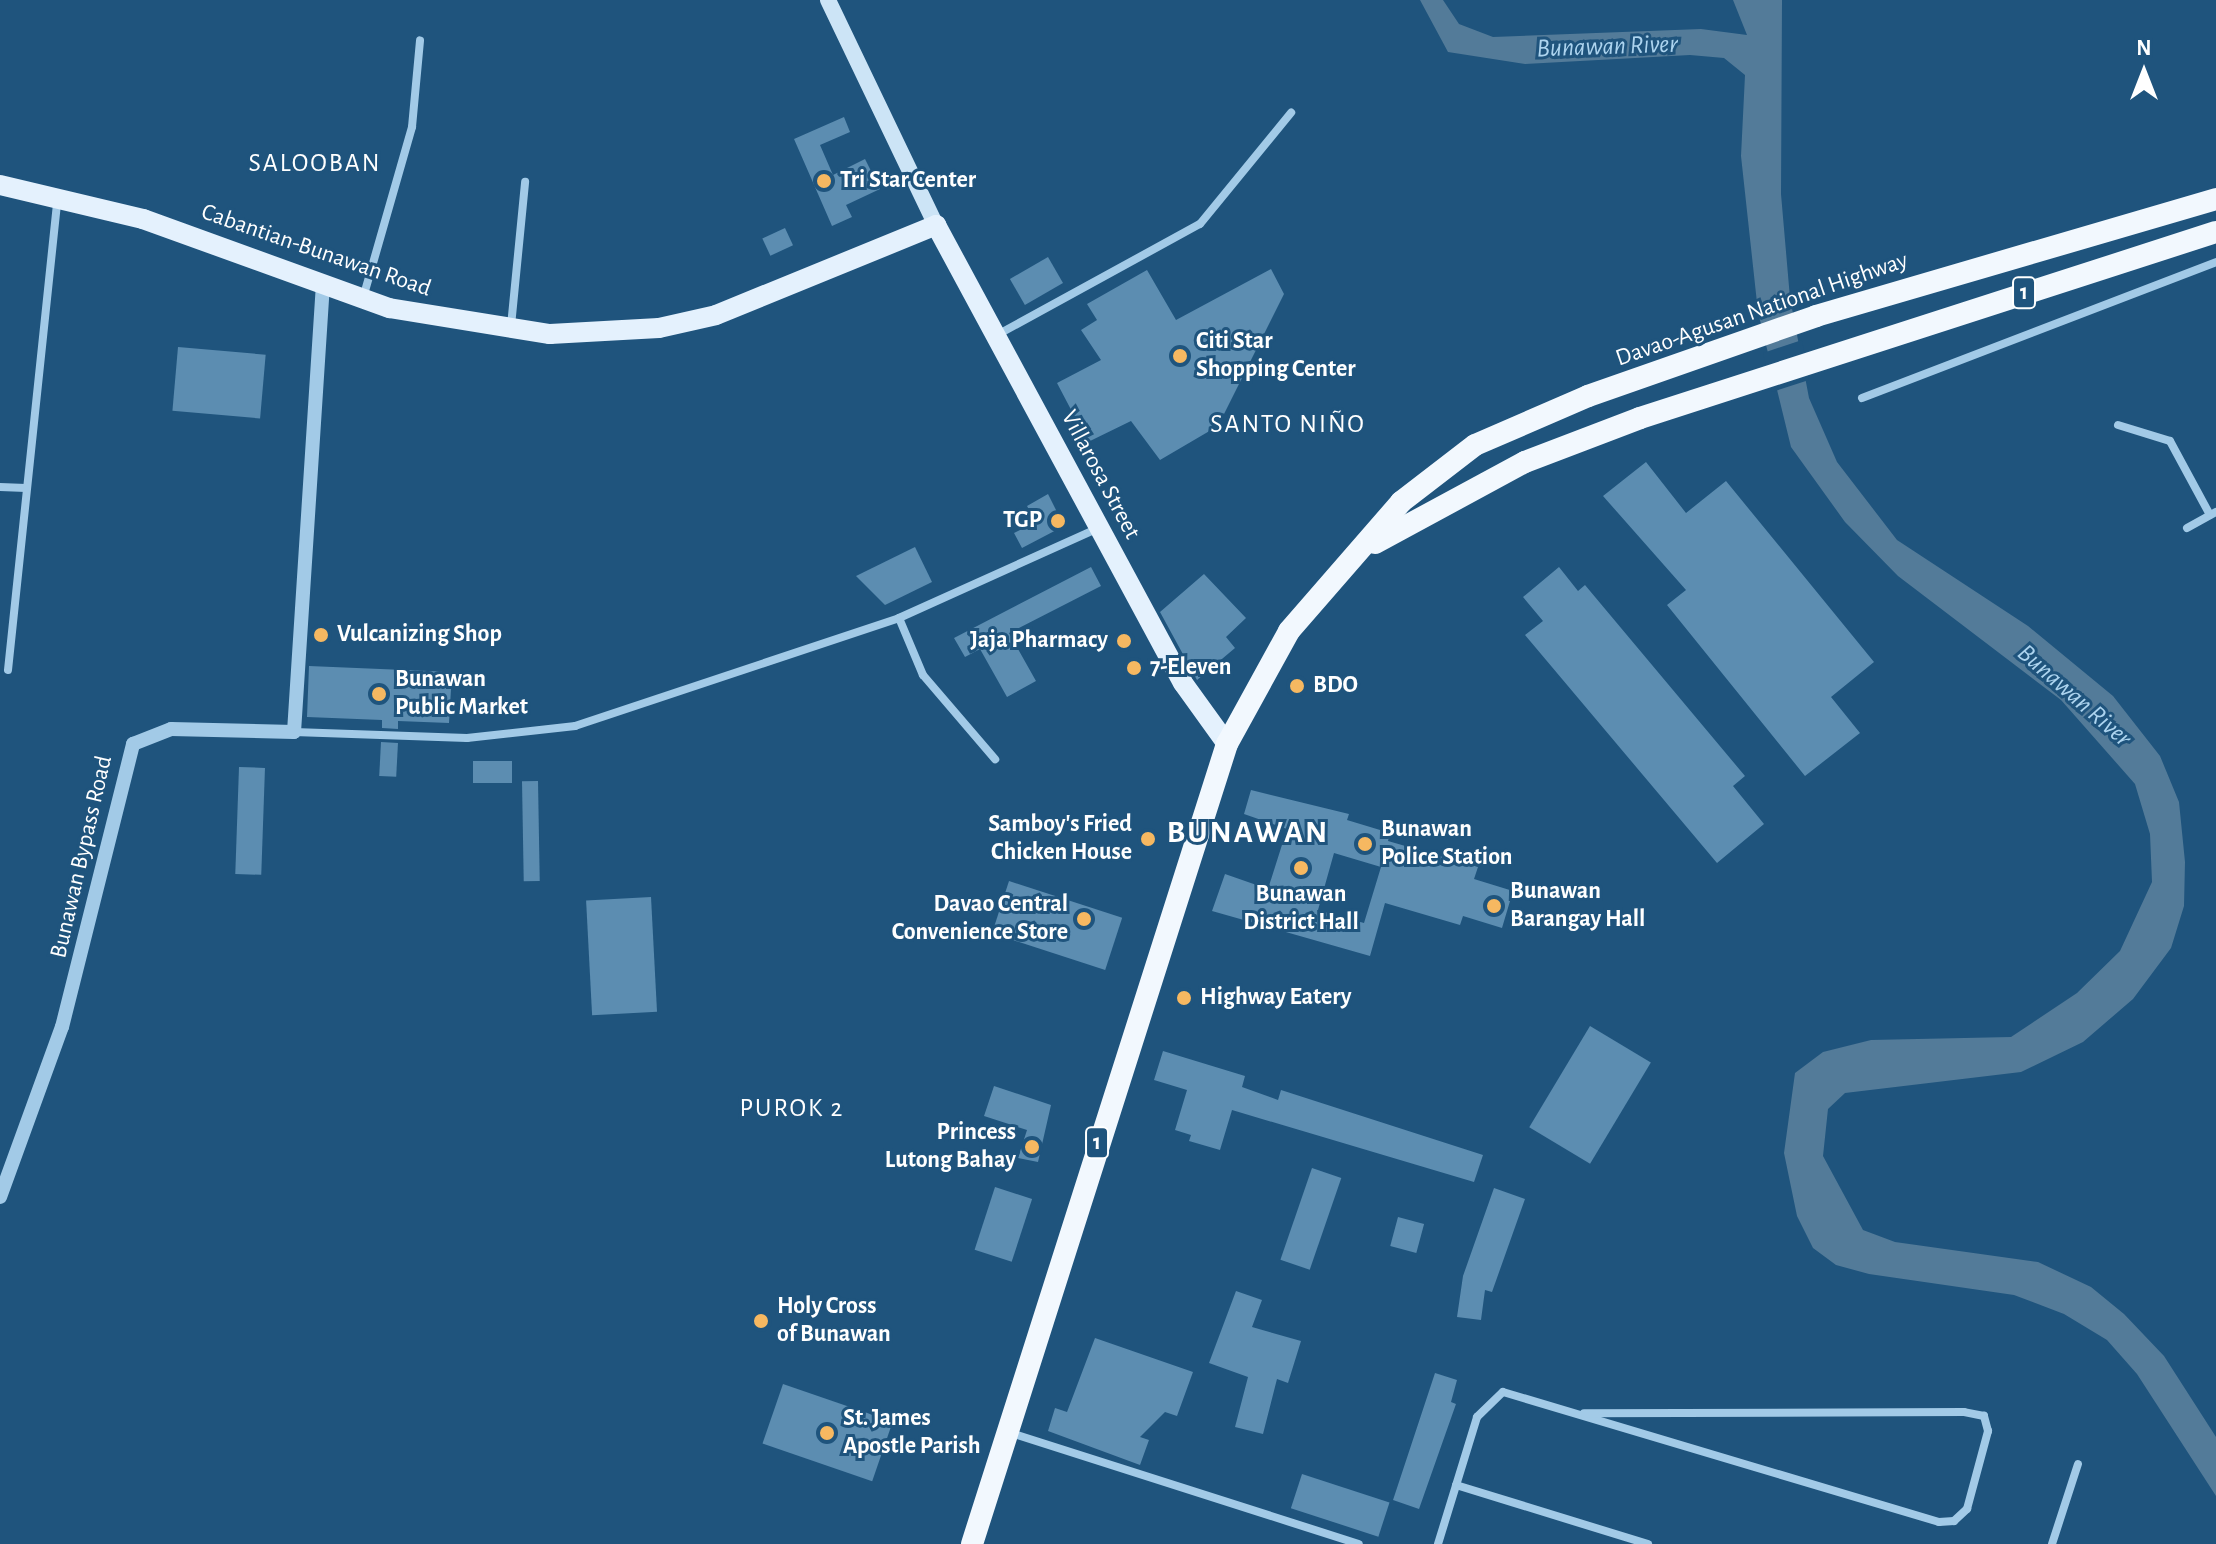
<!DOCTYPE html>
<html>
<head>
<meta charset="utf-8">
<style>
	body { margin:0 }
	#map { position:relative; width:2216px; height:1544px; overflow:hidden; background:#1f547d; font-family:"Alegreya Sans",sans-serif }
	div>[style] { position:absolute }
	.water>* { inset:0; background:#537b99 }
	.pier>* { inset:0; background:#1f547d }
	.building>* { inset:0; background:#5c8db1; transform-origin:0 0 }
	.minor>* { height:8px; margin:-4px; padding:0 4px; transform-origin:4px; border-radius:4px; background:#a2cae7 }
	.tertiary>* { height:14px; margin:-7px; padding:0 7px; transform-origin:7px; border-radius:7px; background:#a2cae7 }
	.secondary>* { height:16px; margin:-8px; padding:0 8px; transform-origin:8px; border-radius:8px; background:#cce4f6 }
	.primary>* { height:20px; margin:-10px; padding:0 10px; transform-origin:10px; border-radius:10px; background:#e4f1fd }
	.trunk>* { height:22px; margin:-11px; padding:0 11px; transform-origin:11px; border-radius:11px; background:#f2f8fe }
	.dots>* { width:22px; height:22px; translate:-50% -50%; box-sizing:border-box; border:4px solid #1f547d; border-radius:50% }
	span { translate:-50% -50%; white-space:nowrap; text-align:center; line-height:1.15; -webkit-text-stroke:6px #1f547d; paint-order:stroke }
	.shield-label span { padding:2px 6px; background:#1f547d; border:2px solid; border-radius:6px; -webkit-text-stroke-width:0 }
	.shield-label { font-size:22px; color:#fff; font-weight:700 }
	.poi-label { font-size:24px; color:#fff; font-weight:700 }
	.left { translate:0 -50%; text-align:left }
	.right { translate:-100% -50%; text-align:right }
	.street-label { font-size:24px; color:#fff }
	.water-label { font-size:26px; color:#add4ef; font-style:italic }
	.neighbourhood-label { font-size:26px; color:#fff; letter-spacing:2px }
	.district-label { font-size:32px; color:#fff; font-weight:700; letter-spacing:2px }
	.north { position:absolute; left:2104px; top:32px; width:80px; height:80px; -webkit-text-stroke:6px #1f547d; paint-order:stroke; rotate:0deg; font-size:22px; font-weight:700; line-height:32px; text-align:center; color:#fff }
	.north::after { content:''; display:block; margin:auto; width:28px; height:36px; background:#fff; clip-path:polygon(50% 0,100% 100%,50% 72%,0 100%) }
</style>
</head>
<body>
<div id="map">
	<div class="water">
		<div style="clip-path:polygon(1420px 0,1443px 0,1459px 24px,1493px 37px,1701px 29px,1747px 35px,1733px 0,1782px 0,1781px 194px,1790px 298px,1809px 398px,1837px 462px,1897px 540px,2028px 626px,2113px 696px,2160px 756px,2179px 802px,2185px 862px,2184px 906px,2171px 948px,2133px 999px,2083px 1042px,2021px 1072px,1845px 1093px,1828px 1109px,1823px 1156px,1863px 1230px,1895px 1242px,2038px 1262px,2091px 1287px,2124px 1314px,2164px 1356px,2216px 1437px,2216px 1496px,2137px 1374px,2107px 1340px,2064px 1314px,2014px 1295px,1869px 1274px,1836px 1265px,1813px 1248px,1797px 1216px,1784px 1153px,1795px 1073px,1823px 1052px,1871px 1040px,2011px 1037px,2077px 993px,2120px 951px,2152px 882px,2150px 834px,2135px 784px,2061px 700px,1898px 576px,1845px 522px,1791px 447px,1758px 312px,1741px 156px,1745px 75px,1724px 58px,1690px 55px,1525px 64px,1448px 52px)"></div>
	</div>
	<div class="pier">
		<div style="clip-path:polygon(1802px 340px,1809px 380px,1772px 392px,1763px 353px)"></div>
	</div>
	<div class="building">
		<div style="clip-path:polygon(844px 117px,850px 132px,820px 145px,833px 175px,865px 159px,880px 189px,846px 205px,852px 217px,832px 226px,794px 139px)"></div>
		<div style="left:785px;top:228px;width:19px;height:25px;rotate:65deg"></div>
		<div style="left:1048px;top:257px;width:30px;height:44px;rotate:60deg"></div>
		<div style="clip-path:polygon(1271px 269px,1284px 294px,1218px 426px,1160px 460px,1131px 421px,1088px 442px,1057px 383px,1101px 360px,1081px 330px,1097px 320px,1087px 304px,1147px 270px,1176px 320px)"></div>
		<div style="left:178px;top:347px;width:88px;height:64px;rotate:5deg"></div>
		<div style="clip-path:polygon(1646px 462px,1686px 513px,1726px 481px,1874px 662px,1831px 697px,1860px 733px,1805px 776px,1667px 605px,1686px 590px,1603px 496px)"></div>
		<div style="clip-path:polygon(1048px 494px,1064px 526px,1022px 548px,1014px 533px,1036px 522px,1027px 506px)"></div>
		<div style="clip-path:polygon(915px 547px,932px 582px,885px 605px,856px 576px)"></div>
		<div style="clip-path:polygon(1091px 567px,1101px 586px,1009px 633px,1036px 681px,1007px 697px,980px 649px,965px 657px,954px 638px)"></div>
		<div style="clip-path:polygon(1559px 567px,1578px 591px,1585px 585px,1745px 776px,1733px 786px,1764px 824px,1717px 863px,1525px 635px,1543px 621px,1523px 597px)"></div>
		<div style="clip-path:polygon(1204px 574px,1246px 618px,1226px 637px,1235px 648px,1197px 680px,1160px 612px)"></div>
		<div style="clip-path:polygon(309px 666px,452px 672px,449px 723px,398px 721px,398px 729px,382px 728px,382px 720px,307px 717px)"></div>
		<div style="left:381px;top:742px;width:17px;height:34px;rotate:3deg"></div>
		<div style="left:473px;top:761px;width:39px;height:22px"></div>
		<div style="left:239px;top:767px;width:26px;height:107px;rotate:2deg"></div>
		<div style="left:538px;top:781px;width:100px;height:16px;rotate:89deg"></div>
		<div style="clip-path:polygon(evenodd,1251px 790px,1349px 814px,1347px 820px,1390px 833px,1388px 841px,1478px 867px,1474px 879px,1513px 891px,1502px 928px,1463px 916px,1460px 925px,1385px 903px,1370px 956px,1212px 911px,1225px 874px,1268px 889px,1287px 829px,1244px 814px,1251px 790px,1334px 853px,1381px 867px,1364px 923px,1318px 910px,1334px 853px)"></div>
		<div style="left:1009px;top:881px;width:119px;height:55px;rotate:18deg"></div>
		<div style="left:651px;top:897px;width:115px;height:65px;rotate:87deg"></div>
		<div style="left:1590px;top:1026px;width:71px;height:118px;rotate:31deg"></div>
		<div style="clip-path:polygon(1163px 1051px,1245px 1076px,1242px 1087px,1278px 1100px,1281px 1090px,1483px 1155px,1474px 1182px,1232px 1110px,1220px 1150px,1189px 1141px,1191px 1135px,1175px 1130px,1187px 1090px,1154px 1080px)"></div>
		<div style="clip-path:polygon(994px 1086px,1051px 1105px,1038px 1162px,1018px 1158px,1027px 1130px,984px 1116px)"></div>
		<div style="left:1312px;top:1168px;width:31px;height:97px;rotate:19deg"></div>
		<div style="left:995px;top:1187px;width:39px;height:66px;rotate:18deg"></div>
		<div style="clip-path:polygon(1494px 1188px,1525px 1199px,1492px 1292px,1485px 1290px,1481px 1320px,1457px 1317px,1463px 1276px)"></div>
		<div style="left:1398px;top:1217px;width:27px;height:30px;rotate:15deg"></div>
		<div style="clip-path:polygon(1236px 1291px,1262px 1300px,1252px 1327px,1301px 1341px,1288px 1383px,1277px 1379px,1263px 1434px,1235px 1427px,1248px 1377px,1209px 1363px)"></div>
		<div style="clip-path:polygon(1095px 1338px,1193px 1372px,1177px 1416px,1165px 1412px,1140px 1437px,1149px 1440px,1140px 1465px,1048px 1431px,1055px 1408px,1067px 1412px)"></div>
		<div style="clip-path:polygon(1435px 1373px,1457px 1380px,1451px 1402px,1456px 1404px,1419px 1509px,1393px 1500px)"></div>
		<div style="left:783px;top:1384px;width:116px;height:63px;rotate:19deg"></div>
		<div style="left:1302px;top:1474px;width:92px;height:36px;rotate:18deg"></div>
	</div>
	<div class="minor">
		<div style="left:363px;top:298px;width:178px;rotate:-74deg"></div>
		<div style="left:412px;top:127px;width:87px;rotate:-84.7deg"></div>
		<div style="left:511px;top:326px;width:145px;rotate:-84.4deg"></div>
		<div style="left:997px;top:335px;width:231px;rotate:-28.7deg"></div>
		<div style="left:1200px;top:224px;width:144px;rotate:-50.7deg"></div>
		<div style="left:1862px;top:398px;width:379px;rotate:-21deg"></div>
		<div style="left:2118px;top:425px;width:54px;rotate:17.1deg"></div>
		<div style="left:2170px;top:441px;width:84px;rotate:61.6deg"></div>
		<div style="left:0;top:487px;width:26px;rotate:2deg"></div>
		<div style="left:2187px;top:528px;width:33px;rotate:-29deg"></div>
		<div style="left:899px;top:618px;width:62px;rotate:67.2deg"></div>
		<div style="left:923px;top:675px;width:111px;rotate:49.4deg"></div>
		<div style="left:8px;top:670px;width:472px;rotate:-84deg"></div>
		<div style="left:294px;top:732px;width:173px;rotate:2deg"></div>
		<div style="left:467px;top:738px;width:109px;rotate:-6.3deg"></div>
		<div style="left:575px;top:726px;width:342px;rotate:-18.4deg"></div>
		<div style="left:899px;top:618px;width:218px;rotate:-24.3deg"></div>
		<div style="left:1011px;top:1433px;width:365px;rotate:17.7deg"></div>
		<div style="left:1456px;top:1485px;width:201px;rotate:17.1deg"></div>
		<div style="left:1438px;top:1544px;width:133px;rotate:-72.9deg"></div>
		<div style="left:1477px;top:1417px;width:36px;rotate:-44deg"></div>
		<div style="left:1503px;top:1392px;width:455px;rotate:16.6deg"></div>
		<div style="left:1939px;top:1522px;width:15px;rotate:-4deg"></div>
		<div style="left:1954px;top:1521px;width:18px;rotate:-43deg"></div>
		<div style="left:1967px;top:1509px;width:81px;rotate:-74.9deg"></div>
		<div style="left:1988px;top:1431px;width:16px;rotate:-105deg"></div>
		<div style="left:1984px;top:1416px;width:20px;rotate:-169deg"></div>
		<div style="left:1964px;top:1412px;width:380px;rotate:179.8deg"></div>
		<div style="left:2052px;top:1544px;width:84px;rotate:-72deg"></div>
	</div>
	<div class="tertiary">
		<div style="left:0;top:1197px;width:181px;rotate:-70deg"></div>
		<div style="left:62px;top:1027px;width:292px;rotate:-75.9deg"></div>
		<div style="left:133px;top:744px;width:41px;rotate:-21.5deg"></div>
		<div style="left:171px;top:729px;width:123px;rotate:1.4deg"></div>
		<div style="left:294px;top:732px;width:448px;rotate:-86.3deg"></div>
	</div>
	<div class="secondary">
		<div style="left:828px;top:0;width:250px;rotate:64.4deg"></div>
	</div>
	<div class="primary">
		<div style="left:0;top:185px;width:147px;rotate:13.4deg"></div>
		<div style="left:143px;top:219px;width:262px;rotate:19.9deg"></div>
		<div style="left:389px;top:308px;width:163px;rotate:9.2deg"></div>
		<div style="left:550px;top:334px;width:109px;rotate:-3.2deg"></div>
		<div style="left:659px;top:328px;width:58px;rotate:-12.8deg"></div>
		<div style="left:716px;top:315px;width:238px;rotate:-22.2deg"></div>
		<div style="left:936px;top:225px;width:520px;rotate:61.66deg"></div>
		<div style="left:1183px;top:683px;width:75px;rotate:54.2deg"></div>
	</div>
	<div class="trunk">
		<div style="left:1375px;top:543px;width:170px;rotate:-28.4deg"></div>
		<div style="left:1525px;top:462px;width:123px;rotate:-20.9deg"></div>
		<div style="left:1640px;top:418px;width:605px;rotate:-17.9deg"></div>
		<div style="left:972px;top:1544px;width:840px;rotate:-72.32deg"></div>
		<div style="left:1227px;top:744px;width:129px;rotate:-61.2deg"></div>
		<div style="left:1289px;top:631px;width:171px;rotate:-49deg"></div>
		<div style="left:1401px;top:502px;width:93px;rotate:-37.6deg"></div>
		<div style="left:1475px;top:445px;width:123px;rotate:-23.4deg"></div>
		<div style="left:1588px;top:396px;width:242px;rotate:-19.3deg"></div>
		<div style="left:1816px;top:316px;width:417px;rotate:-16.3deg"></div>
	</div>
	<div class="dots">
		<div style="left:824px;top:181px;background:#f6b861"></div>
		<div style="left:1180px;top:356px;background:#f6b861"></div>
		<div style="left:1058px;top:521px;background:#f6b861"></div>
		<div style="left:321px;top:635px;background:#f6b861"></div>
		<div style="left:1124px;top:641px;background:#f6b861"></div>
		<div style="left:1134px;top:668px;background:#f6b861"></div>
		<div style="left:1297px;top:686px;background:#f6b861"></div>
		<div style="left:379px;top:694px;background:#f6b861"></div>
		<div style="left:1148px;top:839px;background:#f6b861"></div>
		<div style="left:1365px;top:844px;background:#f6b861"></div>
		<div style="left:1301px;top:868px;background:#f6b861"></div>
		<div style="left:1494px;top:906px;background:#f6b861"></div>
		<div style="left:1084px;top:919px;background:#f6b861"></div>
		<div style="left:1184px;top:998px;background:#f6b861"></div>
		<div style="left:1032px;top:1147px;background:#f6b861"></div>
		<div style="left:761px;top:1321px;background:#f6b861"></div>
		<div style="left:827px;top:1433px;background:#f6b861"></div>
	</div>
	<div class="shield-label">
		<span style="left:2024px;top:293px">1</span>
		<span style="left:1097px;top:1143px">1</span>
	</div>
	<div class="poi-label">
		<span class="left" style="left:840px;top:181px">Tri Star Center</span>
		<span class="left" style="left:1196px;top:356px">Citi Star<br>Shopping Center</span>
		<span class="right" style="left:1042px;top:521px">TGP</span>
		<span class="left" style="left:337px;top:635px">Vulcanizing Shop</span>
		<span class="right" style="left:1108px;top:641px">Jaja Pharmacy</span>
		<span class="left" style="left:1150px;top:668px">7-Eleven</span>
		<span class="left" style="left:395px;top:694px">Bunawan<br>Public Market</span>
		<span class="left" style="left:1313px;top:686px">BDO</span>
		<span class="right" style="left:1132px;top:839px">Samboy's Fried<br>Chicken House</span>
		<span class="left" style="left:1381px;top:844px">Bunawan<br>Police Station</span>
		<span class="left" style="left:1510px;top:906px">Bunawan<br>Barangay Hall</span>
		<span style="left:1301px;top:909px">Bunawan<br>District Hall</span>
		<span class="right" style="left:1068px;top:919px">Davao Central<br>Convenience Store</span>
		<span class="left" style="left:1200px;top:998px">Highway Eatery</span>
		<span class="right" style="left:1016px;top:1147px">Princess<br>Lutong Bahay</span>
		<span class="left" style="left:777px;top:1321px">Holy Cross<br>of Bunawan</span>
		<span class="left" style="left:843px;top:1433px">St. James<br>Apostle Parish</span>
	</div>
	<div class="street-label">
		<span style="left:316px;top:251px;rotate:19deg">Cabantian-Bunawan Road</span>
		<span style="left:1762px;top:310px;rotate:-19deg">Davao-Agusan National Highway</span>
		<span style="left:1100px;top:475px;rotate:62deg">Villarosa Street</span>
		<span style="left:82px;top:857px;rotate:-77deg">Bunawan Bypass Road</span>
	</div>
	<div class="water-label">
		<span style="left:1607px;top:47px;rotate:-2deg">Bunawan River</span>
		<span style="left:2074px;top:696px;rotate:41deg">Bunawan River</span>
	</div>
	<div class="neighbourhood-label">
		<span style="left:315px;top:164px">SALOOBAN</span>
		<span style="left:1288px;top:425px">SANTO NIÑO</span>
		<span style="left:792px;top:1109px">PUROK 2</span>
	</div>
	<div class="district-label">
		<span style="left:1248px;top:832px">BUNAWAN</span>
	</div>
	<div class="north">N</div>
</div>
</body>
</html>
